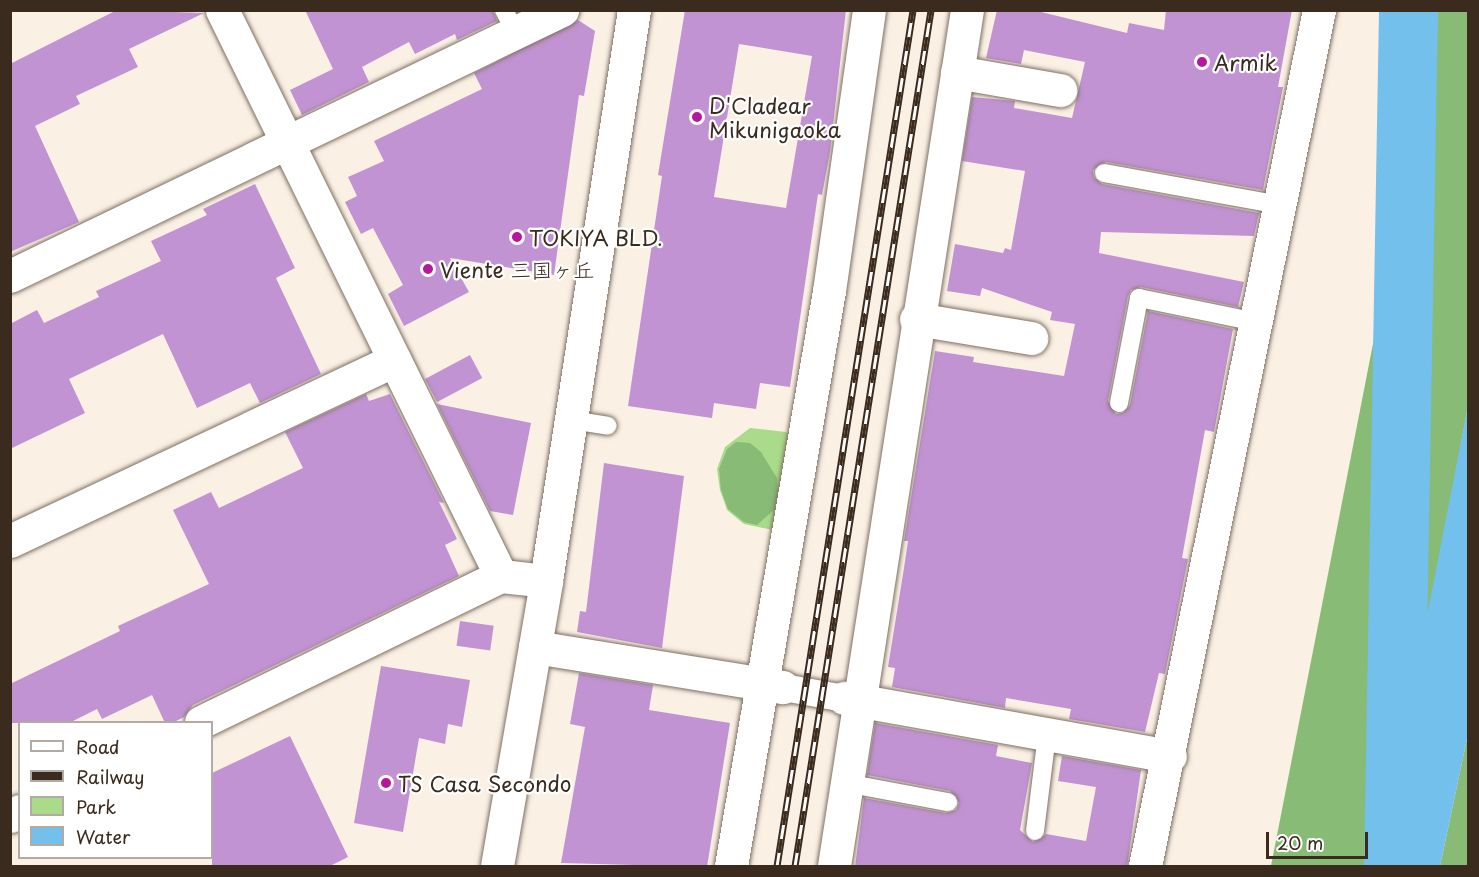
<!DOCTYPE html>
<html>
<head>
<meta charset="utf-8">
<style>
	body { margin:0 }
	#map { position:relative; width:1479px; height:877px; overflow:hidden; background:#faf0e3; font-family:"Playpen Sans","Klee One",sans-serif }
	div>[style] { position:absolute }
	.green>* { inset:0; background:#aadb8a }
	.forest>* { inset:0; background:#87bb76 }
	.water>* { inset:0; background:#73c0ed; transform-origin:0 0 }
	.building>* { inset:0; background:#c293d2; transform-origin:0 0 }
	.roads { filter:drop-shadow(0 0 2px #7e6f63) drop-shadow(0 0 2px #7e6f63) }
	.service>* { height:18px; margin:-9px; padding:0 9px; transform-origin:9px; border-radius:9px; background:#fff }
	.pedestrian>* { height:27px; margin:-13.5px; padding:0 13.5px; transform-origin:13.5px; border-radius:13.5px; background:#fff }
	.minor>* { height:33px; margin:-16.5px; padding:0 16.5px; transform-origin:16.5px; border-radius:16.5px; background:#fff }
	.tertiary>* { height:33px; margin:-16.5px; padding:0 16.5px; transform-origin:16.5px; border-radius:16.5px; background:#fff }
	.rail>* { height:7px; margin-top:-3.5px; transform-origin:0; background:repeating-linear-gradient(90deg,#fff 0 14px,#3b2a1e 0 28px); box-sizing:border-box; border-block:2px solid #3b2a1e }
	.dots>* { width:16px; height:16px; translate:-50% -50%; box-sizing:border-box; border:3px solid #fff; border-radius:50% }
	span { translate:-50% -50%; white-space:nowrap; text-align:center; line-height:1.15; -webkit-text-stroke:4.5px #fff; paint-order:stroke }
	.poi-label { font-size:21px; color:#3b2a1e }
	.left { translate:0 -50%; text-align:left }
	.frame { position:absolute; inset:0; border:12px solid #3b2a1e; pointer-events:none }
	.legend { position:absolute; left:18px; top:721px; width:195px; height:138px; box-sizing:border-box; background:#fff; border:2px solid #b1aaa5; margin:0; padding:8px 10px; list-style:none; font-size:18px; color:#3b2a1e }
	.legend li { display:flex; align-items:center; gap:12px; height:30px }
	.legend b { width:30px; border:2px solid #b1aaa5 }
	.scale { position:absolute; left:1266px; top:832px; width:102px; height:27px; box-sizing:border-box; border:3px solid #3b2a1e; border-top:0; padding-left:8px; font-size:18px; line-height:21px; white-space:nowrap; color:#3b2a1e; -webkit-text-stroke:4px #fff; paint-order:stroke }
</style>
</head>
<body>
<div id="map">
	<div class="green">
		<div style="clip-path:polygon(750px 428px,786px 432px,797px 441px,773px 530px,744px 524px,727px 510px,720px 490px,717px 469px,725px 447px)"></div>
	</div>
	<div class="forest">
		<div style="clip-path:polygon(1438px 11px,1468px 11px,1468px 406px,1429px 617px,1378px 866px,1271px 866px)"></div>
		<div style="clip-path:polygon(736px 442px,750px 443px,761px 452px,777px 478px,778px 496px,774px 510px,757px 525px,744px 522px,728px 509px,721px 490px,719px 469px,727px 449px)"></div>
		<div style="clip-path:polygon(1468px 734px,1468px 866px,1440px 866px)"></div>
	</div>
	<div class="water">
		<div style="left:1379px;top:10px;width:59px;height:872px;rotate:1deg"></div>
		<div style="clip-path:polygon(1468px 406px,1468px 734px,1440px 866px,1378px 866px)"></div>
	</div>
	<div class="building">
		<div style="clip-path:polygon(117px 10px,204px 13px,129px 49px,138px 67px,76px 96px,80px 104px,35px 126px,79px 222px,10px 252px,10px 64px)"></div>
		<div style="clip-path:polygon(305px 10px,493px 10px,497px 21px,457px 40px,455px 34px,415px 54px,409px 42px,362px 67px,369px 82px,302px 115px,290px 90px,333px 69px)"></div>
		<div style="clip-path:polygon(evenodd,685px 10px,846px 10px,830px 152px,822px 195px,818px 194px,790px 387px,760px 383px,756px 409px,714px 403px,712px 418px,628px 406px,662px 176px,658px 175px,685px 10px,739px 44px,812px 56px,786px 208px,714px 197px,739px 44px)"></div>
		<div style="clip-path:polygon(997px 10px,1033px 10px,1127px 33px,1129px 23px,1164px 30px,1166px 10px,1292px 10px,1278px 87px,1283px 87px,1263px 190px,1106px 162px,1093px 170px,1094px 177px,1102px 184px,1259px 213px,1254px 236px,1101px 232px,1099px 253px,1244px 282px,1238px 307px,1141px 287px,1131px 290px,1128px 296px,1108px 401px,1116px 414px,1123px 413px,1130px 405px,1148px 311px,1233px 329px,1214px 432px,1205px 430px,1182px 558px,1188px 559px,1165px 674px,1159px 673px,1145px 732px,1069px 719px,1071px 709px,1006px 698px,1005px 708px,892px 687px,895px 668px,888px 667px,904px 568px,908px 541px,904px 541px,935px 351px,974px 357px,973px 362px,1064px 376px,1075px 324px,1050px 320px,1052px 312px,982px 288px,980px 296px,947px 291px,955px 244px,1003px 253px,1005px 248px,1011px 250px,1025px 171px,962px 161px,972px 97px,1015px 101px,1014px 108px,1072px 118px,1085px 62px,1024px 50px,1021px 64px,986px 58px)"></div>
		<div style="clip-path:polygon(578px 20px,595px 31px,584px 96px,579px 95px,554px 275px,450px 258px,469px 292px,404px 326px,388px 294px,403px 285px,373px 228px,361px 234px,345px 202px,357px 196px,348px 177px,384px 161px,374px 141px,482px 89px,474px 73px)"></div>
		<div style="clip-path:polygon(255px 184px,295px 268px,276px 278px,321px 374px,260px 403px,250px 383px,197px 408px,163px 334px,69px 379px,85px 413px,10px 449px,10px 324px,37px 310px,44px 323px,99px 297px,96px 291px,161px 261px,151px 241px,207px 215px,203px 209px)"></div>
		<div style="left:470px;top:355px;width:26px;height:51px;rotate:62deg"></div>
		<div style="clip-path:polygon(366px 394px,369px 401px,390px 394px,444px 503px,439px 502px,457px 539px,445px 545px,459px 576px,193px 705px,184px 717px,172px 723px,165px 723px,152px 695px,102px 719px,97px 709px,69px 723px,10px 723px,10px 684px,120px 631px,118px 626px,209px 584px,173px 510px,211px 492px,219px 508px,303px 468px,285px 432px)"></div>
		<div style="clip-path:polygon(437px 404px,531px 423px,513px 515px,490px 511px)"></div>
		<div style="clip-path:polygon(604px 463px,684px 476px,662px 648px,577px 632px,580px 611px,586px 612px)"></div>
		<div style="left:460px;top:621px;width:34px;height:25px;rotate:8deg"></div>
		<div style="clip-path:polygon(381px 666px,470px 680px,462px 727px,448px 724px,445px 744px,419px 738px,403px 832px,354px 823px)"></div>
		<div style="clip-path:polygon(579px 673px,653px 685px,649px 710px,730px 723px,707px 867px,561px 863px,585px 727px,570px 724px)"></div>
		<div style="clip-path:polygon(875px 723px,998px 745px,996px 756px,1032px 763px,1020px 830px,1033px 842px,1046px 834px,1086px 841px,1096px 787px,1058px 781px,1062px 756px,1141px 770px,1127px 867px,855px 867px,864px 798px,946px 813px,956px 810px,959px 803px,950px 791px,867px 775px)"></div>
		<div style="clip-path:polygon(290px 736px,348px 857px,328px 867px,212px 867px,212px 773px)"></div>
	</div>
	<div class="roads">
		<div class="service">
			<div style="left:504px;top:10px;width:25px;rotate:63deg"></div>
			<div style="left:1104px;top:173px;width:179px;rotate:10.3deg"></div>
			<div style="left:1119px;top:403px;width:107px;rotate:-79.2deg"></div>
			<div style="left:1139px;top:298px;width:119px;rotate:11.6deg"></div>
			<div style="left:572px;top:420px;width:36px;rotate:9deg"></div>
			<div style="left:846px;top:783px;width:104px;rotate:10.6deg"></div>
			<div style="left:1035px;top:831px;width:98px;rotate:-82.9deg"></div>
		</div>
		<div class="pedestrian">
			<div style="left:783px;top:687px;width:62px;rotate:10.2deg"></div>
		</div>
		<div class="minor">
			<div style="left:222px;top:10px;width:631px;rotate:63.76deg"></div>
			<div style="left:501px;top:576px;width:45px;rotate:6.3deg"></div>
			<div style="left:957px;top:72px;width:105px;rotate:9.9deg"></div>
			<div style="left:10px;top:276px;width:613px;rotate:-25.73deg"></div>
			<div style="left:916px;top:319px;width:117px;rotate:9.4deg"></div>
			<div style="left:10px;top:541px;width:425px;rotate:-25.2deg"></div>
			<div style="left:535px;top:647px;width:251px;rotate:9.2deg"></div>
			<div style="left:844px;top:698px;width:331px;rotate:10.1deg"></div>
			<div style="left:201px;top:722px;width:334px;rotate:-26deg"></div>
			<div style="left:10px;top:816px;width:11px;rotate:-27deg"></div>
			<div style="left:731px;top:866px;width:583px;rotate:-80.33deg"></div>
			<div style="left:829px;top:291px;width:284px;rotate:-81.9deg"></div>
			<div style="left:834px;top:866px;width:866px;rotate:-81.17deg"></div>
			<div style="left:1145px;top:866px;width:874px;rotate:-78.51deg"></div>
		</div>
		<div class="tertiary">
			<div style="left:497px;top:866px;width:289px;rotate:-80.2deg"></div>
			<div style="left:546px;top:581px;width:578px;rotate:-81.24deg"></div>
		</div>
	</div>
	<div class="rail">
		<div style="left:777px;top:866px;width:867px;rotate:-80.97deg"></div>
		<div style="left:795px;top:866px;width:867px;rotate:-80.97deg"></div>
	</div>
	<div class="dots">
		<div style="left:1202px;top:62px;background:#b5179e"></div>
		<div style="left:697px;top:117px;background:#b5179e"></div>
		<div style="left:517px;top:237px;background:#b5179e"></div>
		<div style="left:428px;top:269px;background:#b5179e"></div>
		<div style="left:386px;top:783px;background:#b5179e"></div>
	</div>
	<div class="poi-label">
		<span class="left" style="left:1214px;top:62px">Armik</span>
		<span class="left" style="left:709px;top:117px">D'Cladear<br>Mikunigaoka</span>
		<span class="left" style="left:529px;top:237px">TOKIYA BLD.</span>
		<span class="left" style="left:440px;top:269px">Viente 三国ヶ丘</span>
		<span class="left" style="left:398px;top:783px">TS Casa Secondo</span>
	</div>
	<div class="frame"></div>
	<ul class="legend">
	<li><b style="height:8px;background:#fff"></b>Road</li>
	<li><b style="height:8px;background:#3b2a1e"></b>Railway</li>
	<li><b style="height:16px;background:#aadb8a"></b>Park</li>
	<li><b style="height:16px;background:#73c0ed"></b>Water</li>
	</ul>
	<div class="scale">20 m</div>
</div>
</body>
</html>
